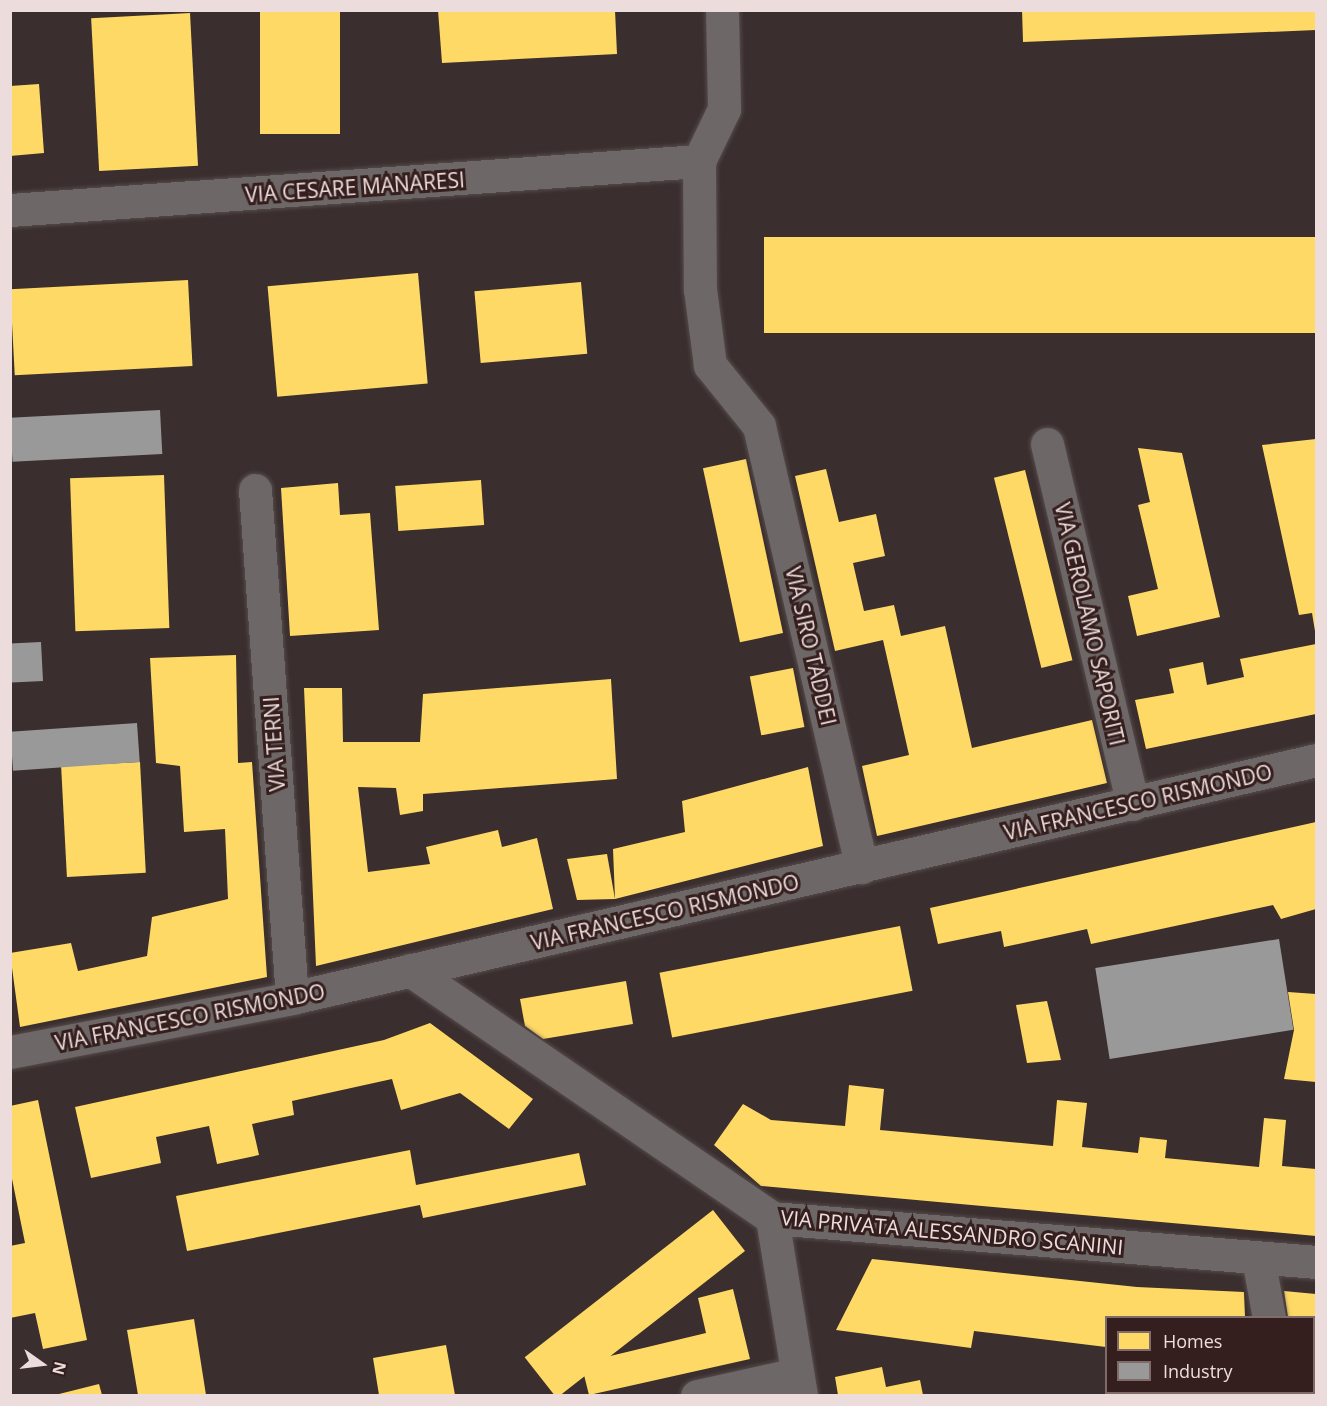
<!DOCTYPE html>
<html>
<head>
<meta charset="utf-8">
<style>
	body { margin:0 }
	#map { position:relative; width:1327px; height:1406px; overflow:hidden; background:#3a2e2e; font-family:"Open Sans",sans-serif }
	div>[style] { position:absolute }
	.homes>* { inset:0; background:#ffd966; transform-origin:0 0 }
	.industry>* { inset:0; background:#999; transform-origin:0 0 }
	.roads { filter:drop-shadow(0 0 2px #564b4b) drop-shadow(0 0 2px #564b4b) }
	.minor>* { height:33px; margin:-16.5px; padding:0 16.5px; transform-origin:16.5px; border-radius:16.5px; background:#6d6867 }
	span { translate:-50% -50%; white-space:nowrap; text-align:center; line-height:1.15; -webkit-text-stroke:6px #351f1e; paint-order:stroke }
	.street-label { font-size:21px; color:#ecdddc }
	.frame { position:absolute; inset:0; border:12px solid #ecdddc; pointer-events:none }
	.legend { position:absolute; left:1105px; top:1316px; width:210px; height:78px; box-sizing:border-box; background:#351f1e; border:2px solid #7e6b6a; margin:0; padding:8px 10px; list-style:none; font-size:18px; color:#ecdddc }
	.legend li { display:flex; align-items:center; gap:12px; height:30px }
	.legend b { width:30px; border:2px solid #7e6b6a }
	.north { position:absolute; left:12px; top:1334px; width:60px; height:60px; -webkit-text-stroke:4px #351f1e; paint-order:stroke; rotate:104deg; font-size:16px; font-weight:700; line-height:24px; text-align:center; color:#ecdddc }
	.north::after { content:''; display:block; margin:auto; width:21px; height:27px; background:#ecdddc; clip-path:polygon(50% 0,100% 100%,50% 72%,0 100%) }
</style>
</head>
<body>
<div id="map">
	<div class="homes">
		<div style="clip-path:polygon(438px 10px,615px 10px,617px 54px,442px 63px)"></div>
		<div style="clip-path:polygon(1022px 10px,1316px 10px,1316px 30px,1023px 42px)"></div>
		<div style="left:340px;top:12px;width:122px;height:80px;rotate:90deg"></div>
		<div style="left:190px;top:13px;width:153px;height:99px;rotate:87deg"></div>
		<div style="clip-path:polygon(39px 84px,44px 153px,10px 156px,10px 86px)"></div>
		<div style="left:1316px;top:237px;width:96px;height:552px;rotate:90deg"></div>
		<div style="left:418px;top:273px;width:111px;height:151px;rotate:85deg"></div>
		<div style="left:188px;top:280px;width:86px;height:178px;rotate:87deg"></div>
		<div style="left:581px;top:282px;width:72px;height:107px;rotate:85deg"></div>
		<div style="clip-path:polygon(1316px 439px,1316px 631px,1315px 631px,1312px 613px,1299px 615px,1262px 445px)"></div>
		<div style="clip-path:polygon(1138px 448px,1182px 453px,1220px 617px,1137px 636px,1128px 596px,1158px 589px,1138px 505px,1150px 502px)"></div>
		<div style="left:746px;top:459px;width:178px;height:44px;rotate:78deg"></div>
		<div style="clip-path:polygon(826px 469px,839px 522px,876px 514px,885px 556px,853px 563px,864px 611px,894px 605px,901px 636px,945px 626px,972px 748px,1092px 720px,1107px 783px,877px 836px,862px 766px,909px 755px,883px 640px,835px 651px,795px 476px)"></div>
		<div style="left:1025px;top:470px;width:196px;height:32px;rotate:76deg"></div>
		<div style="left:164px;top:475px;width:153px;height:94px;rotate:88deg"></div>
		<div style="left:481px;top:480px;width:45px;height:86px;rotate:86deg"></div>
		<div style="clip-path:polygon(338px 483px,340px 515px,370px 513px,379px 630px,290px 636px,281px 488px)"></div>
		<div style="clip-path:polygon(1316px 644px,1316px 714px,1146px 749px,1135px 700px,1174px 693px,1169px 669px,1203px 662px,1207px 685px,1244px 677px,1240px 659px)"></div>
		<div style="clip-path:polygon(236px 655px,238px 763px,252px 762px,267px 977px,20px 1027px,10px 953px,71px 943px,78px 971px,147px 956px,152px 917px,228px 899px,225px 829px,184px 832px,180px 766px,156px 763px,150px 658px)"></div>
		<div style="left:793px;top:668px;width:60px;height:44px;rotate:79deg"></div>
		<div style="clip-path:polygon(611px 679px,617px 779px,423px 794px,423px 811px,400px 815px,396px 788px,358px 787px,368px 872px,430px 864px,426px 847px,498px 830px,502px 847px,537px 838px,553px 909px,316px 966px,304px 688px,342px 688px,343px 742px,420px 742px,423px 694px)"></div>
		<div style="left:140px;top:762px;width:111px;height:79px;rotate:87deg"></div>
		<div style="clip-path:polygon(808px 767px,823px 846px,615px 899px,613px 849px,685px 832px,682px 801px)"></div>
		<div style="clip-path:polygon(1316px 822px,1316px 909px,1281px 919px,1273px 905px,1091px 944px,1087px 929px,1004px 947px,1001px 931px,938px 944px,930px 908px)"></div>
		<div style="clip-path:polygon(607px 854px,615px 899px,577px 900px,567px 859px)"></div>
		<div style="left:900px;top:926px;width:66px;height:245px;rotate:79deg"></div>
		<div style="clip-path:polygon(626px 981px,633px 1024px,543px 1039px,525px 1026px,520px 999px)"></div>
		<div style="clip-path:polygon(1288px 992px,1316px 994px,1316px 1082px,1284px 1079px,1294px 1030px)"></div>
		<div style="clip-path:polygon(1047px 1001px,1061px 1060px,1027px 1063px,1016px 1005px)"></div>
		<div style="clip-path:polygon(430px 1023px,533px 1099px,509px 1129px,460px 1093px,401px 1110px,392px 1079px,292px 1101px,294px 1115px,252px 1124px,259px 1155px,217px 1164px,209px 1126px,156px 1137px,161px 1163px,91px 1178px,75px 1107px,384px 1040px)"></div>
		<div style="clip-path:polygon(849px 1085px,884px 1089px,880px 1130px,1053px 1146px,1057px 1100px,1087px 1103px,1082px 1147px,1138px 1153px,1140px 1137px,1167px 1140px,1165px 1158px,1259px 1167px,1264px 1118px,1286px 1120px,1282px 1166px,1316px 1169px,1316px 1236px,761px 1186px,714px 1145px,743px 1104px,771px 1120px,845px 1126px)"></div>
		<div style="clip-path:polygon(38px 1100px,87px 1340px,43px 1349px,35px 1313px,10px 1318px,10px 1246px,25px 1243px,10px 1169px,10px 1106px)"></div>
		<div style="clip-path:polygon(410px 1150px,416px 1185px,579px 1153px,586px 1185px,423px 1218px,420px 1205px,187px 1251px,176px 1196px)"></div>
		<div style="left:713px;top:1210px;width:52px;height:239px;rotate:52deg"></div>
		<div style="clip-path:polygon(872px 1259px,1137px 1287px,1244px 1292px,1245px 1317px,1107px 1317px,1106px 1347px,974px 1331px,971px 1348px,836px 1330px)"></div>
		<div style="clip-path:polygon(733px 1289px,750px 1359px,589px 1395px,581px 1363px,706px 1333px,698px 1298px)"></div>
		<div style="clip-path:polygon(1284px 1291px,1316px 1294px,1316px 1338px,1314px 1317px,1288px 1317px)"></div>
		<div style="clip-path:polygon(194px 1319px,206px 1395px,138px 1395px,127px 1330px)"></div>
		<div style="clip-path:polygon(446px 1345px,455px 1395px,379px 1395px,373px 1358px)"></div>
		<div style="clip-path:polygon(882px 1367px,886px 1387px,920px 1380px,923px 1395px,838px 1395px,835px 1377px)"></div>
		<div style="clip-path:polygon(99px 1384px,102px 1395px,55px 1395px)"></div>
	</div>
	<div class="industry">
		<div style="left:160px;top:410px;width:44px;height:150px;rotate:87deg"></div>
		<div style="left:41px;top:642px;width:39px;height:31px;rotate:87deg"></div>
		<div style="left:137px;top:723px;width:39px;height:127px;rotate:86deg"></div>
		<div style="left:1279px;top:939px;width:92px;height:186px;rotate:81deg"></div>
	</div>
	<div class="roads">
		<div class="minor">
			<div style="left:722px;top:10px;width:99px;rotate:88.8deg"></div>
			<div style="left:724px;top:109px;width:58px;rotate:115.7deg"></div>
			<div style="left:699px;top:161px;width:128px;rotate:89.6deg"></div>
			<div style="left:700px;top:289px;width:77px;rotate:82.5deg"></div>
			<div style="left:710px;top:365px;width:78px;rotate:51.2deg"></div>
			<div style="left:759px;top:426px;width:453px;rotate:76.9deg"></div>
			<div style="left:10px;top:210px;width:691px;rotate:-4.07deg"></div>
			<div style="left:1047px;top:444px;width:370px;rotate:76.6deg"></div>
			<div style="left:255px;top:490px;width:509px;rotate:85.83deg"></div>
			<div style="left:410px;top:970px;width:439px;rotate:34.4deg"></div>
			<div style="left:772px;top:1218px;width:546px;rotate:4.62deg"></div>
			<div style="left:10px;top:1052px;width:287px;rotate:-10.8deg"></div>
			<div style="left:292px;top:998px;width:1051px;rotate:-13.08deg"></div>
			<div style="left:772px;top:1218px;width:180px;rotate:80.7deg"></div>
			<div style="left:1258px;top:1258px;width:61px;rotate:79.6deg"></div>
			<div style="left:1282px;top:1392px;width:4px;rotate:90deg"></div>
			<div style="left:697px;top:1396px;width:102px;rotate:-12.4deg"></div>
		</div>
	</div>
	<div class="street-label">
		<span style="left:355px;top:187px;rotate:-4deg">VIA CESARE MANARESI</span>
		<span style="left:1090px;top:624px;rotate:77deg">VIA GEROLAMO SAPORITI</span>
		<span style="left:811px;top:646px;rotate:77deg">VIA SIRO TADDEI</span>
		<span style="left:274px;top:744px;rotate:-94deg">VIA TERNI</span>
		<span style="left:1138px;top:802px;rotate:-13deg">VIA FRANCESCO RISMONDO</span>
		<span style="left:665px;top:912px;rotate:-13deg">VIA FRANCESCO RISMONDO</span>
		<span style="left:190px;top:1017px;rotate:-11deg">VIA FRANCESCO RISMONDO</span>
		<span style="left:952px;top:1232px;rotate:5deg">VIA PRIVATA ALESSANDRO SCANINI</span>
	</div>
	<div class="frame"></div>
	<ul class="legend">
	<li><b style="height:16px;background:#ffd966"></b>Homes</li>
	<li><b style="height:16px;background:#999"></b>Industry</li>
	</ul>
	<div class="north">N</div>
</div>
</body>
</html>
